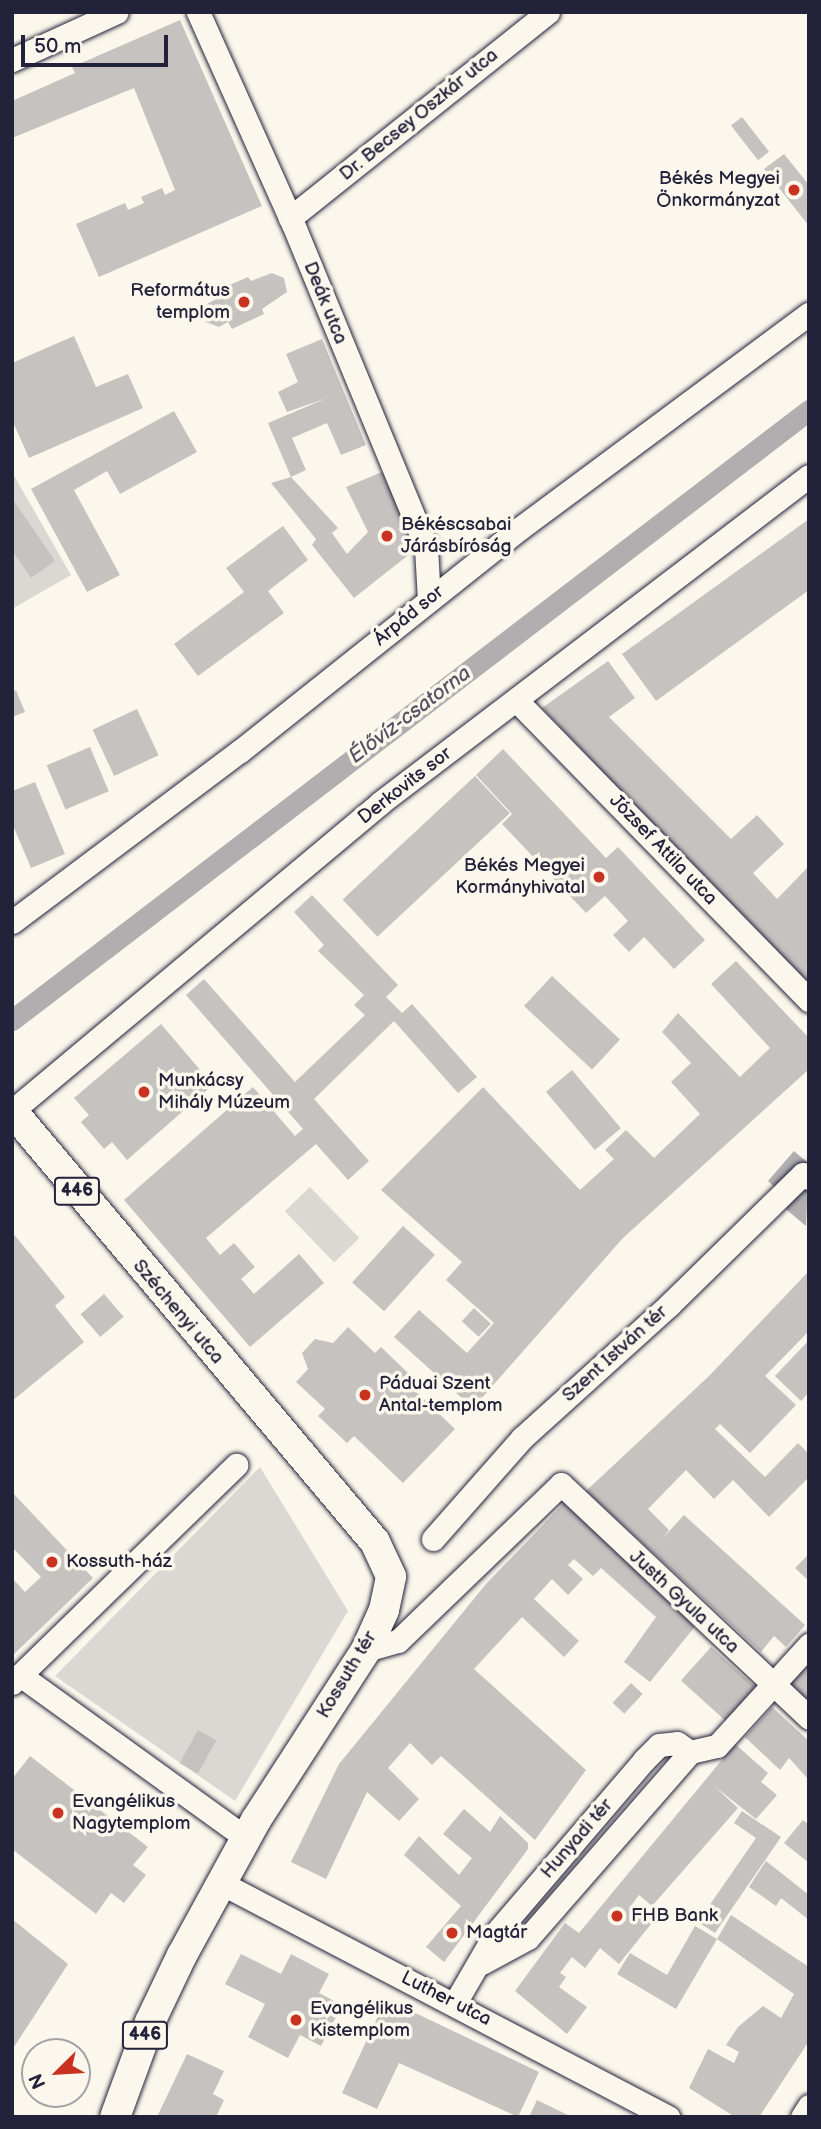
<!DOCTYPE html>
<html>
<head>
<meta charset="utf-8">
<style>
	body { margin:0 }
	#map { position:relative; width:821px; height:2129px; overflow:hidden; background:#fbf7ec; font-family:"Balsamiq Sans",sans-serif }
	div>[style] { position:absolute }
	.green>* { inset:0; background:#dbd8d3; transform-origin:0 0 }
	.water>* { inset:0; background:#b1aeb0 }
	.canal>* { height:21px; margin:-10.5px; padding:0 10.5px; transform-origin:10.5px; border-radius:10.5px; background:#b1aeb0 }
	.building>* { inset:0; background:#c6c2c0; transform-origin:0 0 }
	.roads { filter:drop-shadow(0 0 2px #22223b) drop-shadow(0 0 2px #22223b) }
	.minor>* { height:23px; margin:-11.5px; padding:0 11.5px; transform-origin:11.5px; border-radius:11.5px; background:#fbf7ec }
	.major>* { height:30px; margin:-15px; padding:0 15px; transform-origin:15px; border-radius:15px; background:#fbf7ec }
	.dots>* { width:19px; height:19px; translate:-50% -50%; box-sizing:border-box; border:4px solid #fbf7ec; border-radius:50% }
	span { translate:-50% -50%; white-space:nowrap; text-align:center; line-height:1.15; -webkit-text-stroke:7px #fbf7ec; paint-order:stroke }
	.shield-label span { padding:2px 5px; background:#fbf7ec; border:2px solid; border-radius:5px; -webkit-text-stroke-width:0 }
	.shield-label { font-size:18px; color:#22223b; font-weight:700 }
	.street-label { font-size:19px; color:#22223b }
	.poi-label { font-size:19px; color:#22223b }
	.right { translate:-100% -50%; text-align:right }
	.left { translate:0 -50%; text-align:left }
	.water-label { font-size:21px; color:#545364; font-style:italic }
	.frame { position:absolute; inset:0; border:14px solid #22223b; pointer-events:none }
	.north { position:absolute; left:21px; top:2038px; width:70px; height:70px; box-sizing:border-box; background:#fbf7ec; border:2px solid #a4a2a5; border-radius:50%; rotate:246deg; font-size:19px; font-weight:700; line-height:28px; text-align:center; color:#22223b }
	.north::after { content:''; display:block; margin:auto; width:24px; height:32px; background:#c8321e; clip-path:polygon(50% 0,100% 100%,50% 72%,0 100%) }
	.scale { position:absolute; left:21px; top:35px; width:147px; height:32px; box-sizing:border-box; border:4px solid #22223b; border-top:0; padding-left:9px; font-size:21px; line-height:24px; white-space:nowrap; color:#22223b; -webkit-text-stroke:5px #fbf7ec; paint-order:stroke }
</style>
</head>
<body>
<div id="map">
	<div class="green">
		<div style="clip-path:polygon(12px 472px,71px 575px,12px 609px)"></div>
		<div style="left:310px;top:1187px;width:71px;height:35px;rotate:46deg"></div>
		<div style="clip-path:polygon(260px 1467px,348px 1611px,235px 1801px,55px 1676px)"></div>
	</div>
	<div class="water">
		<div style="clip-path:polygon(794px 1151px,809px 1164px,806px 1226px,775px 1200px,781px 1193px,768px 1181px)"></div>
	</div>
	<div class="canal">
		<div style="left:12px;top:1020px;width:1004px;rotate:-37.43deg"></div>
	</div>
	<div class="building">
		<div style="clip-path:polygon(180px 20px,262px 206px,99px 277px,76px 224px,125px 203px,128px 210px,144px 203px,141px 197px,162px 188px,165px 195px,175px 190px,134px 88px,12px 138px,12px 101px,75px 73px,72px 67px)"></div>
		<div style="left:742px;top:117px;width:44px;height:14px;rotate:52deg"></div>
		<div style="clip-path:polygon(784px 154px,809px 185px,809px 226px,764px 169px)"></div>
		<div style="clip-path:polygon(272px 273px,284px 278px,287px 292px,262px 309px,264px 314px,232px 329px,228px 322px,219px 327px,206px 322px,205px 305px,218px 298px,216px 291px,248px 277px,251px 281px)"></div>
		<div style="clip-path:polygon(74px 336px,96px 387px,128px 374px,143px 408px,29px 458px,12px 420px,12px 363px)"></div>
		<div style="clip-path:polygon(322px 339px,366px 445px,341px 455px,327px 423px,292px 438px,306px 470px,291px 477px,268px 423px,327px 398px,287px 412px,278px 392px,298px 382px,286px 354px)"></div>
		<div style="clip-path:polygon(174px 411px,197px 452px,120px 494px,107px 471px,74px 490px,120px 575px,87px 592px,31px 489px)"></div>
		<div style="clip-path:polygon(382px 472px,416px 549px,354px 598px,312px 545px,316px 539px,271px 483px,291px 477px,338px 528px,332px 533px,347px 554px,368px 532px,346px 487px)"></div>
		<div style="clip-path:polygon(12px 498px,55px 561px,31px 578px,12px 550px)"></div>
		<div style="clip-path:polygon(809px 519px,809px 590px,656px 701px,622px 654px)"></div>
		<div style="clip-path:polygon(283px 526px,308px 560px,268px 591px,284px 613px,198px 676px,174px 644px,244px 592px,226px 568px)"></div>
		<div style="clip-path:polygon(608px 661px,635px 698px,609px 717px,731px 839px,757px 815px,784px 844px,753px 873px,777px 899px,809px 866px,809px 990px,542px 708px)"></div>
		<div style="clip-path:polygon(16px 690px,25px 712px,12px 717px,12px 692px)"></div>
		<div style="left:137px;top:709px;width:51px;height:49px;rotate:65deg"></div>
		<div style="left:90px;top:747px;width:48px;height:47px;rotate:67deg"></div>
		<div style="clip-path:polygon(503px 749px,606px 858px,618px 847px,705px 940px,674px 969px,644px 937px,629px 952px,613px 935px,628px 921px,605px 896px,586px 913px,502px 824px,512px 814px,476px 775px)"></div>
		<div style="left:475px;top:776px;width:51px;height:181px;rotate:47deg"></div>
		<div style="clip-path:polygon(35px 782px,65px 854px,31px 868px,12px 823px,12px 791px)"></div>
		<div style="clip-path:polygon(312px 895px,398px 985px,386px 997px,402px 1013px,412px 1004px,477px 1077px,458px 1093px,394px 1021px,314px 1099px,369px 1161px,348px 1180px,316px 1144px,206px 1238px,220px 1255px,234px 1243px,255px 1267px,241px 1279px,254px 1294px,299px 1254px,324px 1283px,250px 1347px,124px 1200px,253px 1087px,295px 1136px,303px 1129px,186px 995px,204px 979px,295px 1082px,365px 1015px,354px 1005px,364px 995px,318px 951px,324px 945px,294px 912px)"></div>
		<div style="clip-path:polygon(736px 961px,809px 1038px,807px 1071px,623px 1238px,473px 1408px,394px 1337px,419px 1310px,467px 1353px,494px 1323px,446px 1280px,462px 1262px,381px 1190px,483px 1087px,580px 1190px,614px 1159px,605px 1150px,626px 1130px,654px 1158px,700px 1114px,671px 1082px,691px 1063px,662px 1032px,678px 1013px,740px 1077px,770px 1048px,711px 984px)"></div>
		<div style="left:552px;top:976px;width:93px;height:41px;rotate:43deg"></div>
		<div style="clip-path:polygon(161px 1024px,213px 1085px,127px 1160px,112px 1142px,104px 1149px,81px 1122px,89px 1115px,74px 1098px)"></div>
		<div style="left:572px;top:1070px;width:76px;height:34px;rotate:50deg"></div>
		<div style="left:403px;top:1226px;width:43px;height:76px;rotate:42deg"></div>
		<div style="clip-path:polygon(12px 1232px,65px 1297px,55px 1306px,84px 1342px,12px 1401px)"></div>
		<div style="clip-path:polygon(809px 1271px,809px 1331px,765px 1376px,796px 1405px,750px 1453px,720px 1424px,715px 1429px,765px 1477px,798px 1443px,809px 1454px,809px 1477px,769px 1517px,733px 1480px,714px 1499px,686px 1470px,648px 1509px,669px 1530px,663px 1538px,684px 1515px,805px 1625px,786px 1647px,774px 1636px,761px 1652px,586px 1491px,709px 1376px)"></div>
		<div style="left:104px;top:1294px;width:30px;height:31px;rotate:49deg"></div>
		<div style="left:474px;top:1308px;width:23px;height:18px;rotate:43deg"></div>
		<div style="clip-path:polygon(348px 1327px,375px 1353px,381px 1347px,408px 1373px,403px 1379px,455px 1429px,403px 1483px,354px 1436px,347px 1443px,318px 1416px,325px 1409px,296px 1382px,308px 1369px,302px 1353px,315px 1339px,333px 1343px)"></div>
		<div style="clip-path:polygon(809px 1340px,809px 1392px,801px 1401px,775px 1376px)"></div>
		<div style="clip-path:polygon(12px 1492px,93px 1578px,12px 1656px,12px 1578px,25px 1592px,41px 1577px,12px 1547px)"></div>
		<div style="clip-path:polygon(565px 1502px,697px 1624px,650px 1682px,624px 1662px,656px 1617px,601px 1568px,593px 1576px,574px 1559px,568px 1565px,583px 1579px,568px 1595px,552px 1579px,534px 1599px,579px 1641px,564px 1657px,522px 1617px,474px 1669px,586px 1770px,535px 1840px,441px 1756px,432px 1765px,410px 1743px,388px 1768px,419px 1799px,399px 1821px,367px 1792px,326px 1879px,291px 1862px,339px 1764px,486px 1584px)"></div>
		<div style="clip-path:polygon(809px 1554px,809px 1581px,795px 1568px)"></div>
		<div style="left:711px;top:1647px;width:62px;height:45px;rotate:42deg"></div>
		<div style="clip-path:polygon(809px 1663px,809px 1706px,788px 1686px)"></div>
		<div style="left:631px;top:1683px;width:16px;height:27px;rotate:43deg"></div>
		<div style="clip-path:polygon(772px 1707px,809px 1741px,809px 1780px,789px 1758px,780px 1770px,745px 1737px)"></div>
		<div style="left:198px;top:1730px;width:21px;height:38px;rotate:29deg"></div>
		<div style="clip-path:polygon(735px 1744px,768px 1773px,761px 1782px,777px 1795px,756px 1819px,714px 1786px,738px 1808px,652px 1906px,639px 1895px,630px 1907px,651px 1924px,619px 1964px,600px 1948px,585px 1968px,572px 1957px,560px 1973px,566px 1977px,559px 1987px,587px 2007px,567px 2034px,515px 1991px,565px 1923px,579px 1933px)"></div>
		<div style="clip-path:polygon(30px 1756px,148px 1847px,133px 1865px,146px 1875px,124px 1903px,111px 1893px,96px 1914px,12px 1849px,12px 1779px)"></div>
		<div style="clip-path:polygon(464px 1809px,490px 1832px,500px 1816px,528px 1843px,528px 1849px,444px 1962px,426px 1947px,461px 1906px,404px 1855px,419px 1836px,459px 1875px,472px 1858px,443px 1834px)"></div>
		<div style="clip-path:polygon(742px 1811px,781px 1837px,715px 1933px,698px 1922px,756px 1838px,734px 1823px)"></div>
		<div style="clip-path:polygon(803px 1820px,809px 1825px,809px 1863px,784px 1843px)"></div>
		<div style="clip-path:polygon(766px 1861px,809px 1895px,809px 1920px,781px 1898px,776px 1906px,749px 1887px)"></div>
		<div style="clip-path:polygon(731px 1915px,809px 1967px,809px 2041px,759px 2117px,735px 2117px,689px 2088px,708px 2049px,734px 2063px,739px 2052px,726px 2045px,738px 2027px,763px 2006px,781px 2018px,794px 1994px,717px 1939px)"></div>
		<div style="clip-path:polygon(12px 1919px,68px 1964px,12px 2050px)"></div>
		<div style="clip-path:polygon(695px 1926px,717px 1939px,676px 2009px,617px 1974px,630px 1953px,667px 1975px)"></div>
		<div style="clip-path:polygon(241px 1954px,281px 1974px,291px 1954px,329px 1974px,319px 1993px,342px 2005px,321px 2046px,300px 2035px,288px 2058px,248px 2037px,265px 2004px,225px 1984px)"></div>
		<div style="clip-path:polygon(386px 1999px,539px 2072px,518px 2117px,399px 2063px,377px 2109px,342px 2093px)"></div>
		<div style="clip-path:polygon(187px 2054px,224px 2071px,213px 2094px,224px 2100px,216px 2117px,157px 2117px)"></div>
		<div style="clip-path:polygon(537px 2100px,572px 2117px,529px 2117px)"></div>
	</div>
	<div class="roads">
		<div class="minor">
			<div style="left:198px;top:12px;width:232px;rotate:65.9deg"></div>
			<div style="left:293px;top:224px;width:349px;rotate:67.6deg"></div>
			<div style="left:426px;top:547px;width:53px;rotate:86.8deg"></div>
			<div style="left:12px;top:60px;width:115px;rotate:-24.6deg"></div>
			<div style="left:290px;top:218px;width:330px;rotate:-38.6deg"></div>
			<div style="left:517px;top:701px;width:418px;rotate:45.7deg"></div>
			<div style="left:12px;top:922px;width:285px;rotate:-36.9deg"></div>
			<div style="left:240px;top:751px;width:357px;rotate:-38.5deg"></div>
			<div style="left:519px;top:529px;width:361px;rotate:-36.6deg"></div>
			<div style="left:12px;top:1111px;width:480px;rotate:-39.9deg"></div>
			<div style="left:380px;top:803px;width:539px;rotate:-37.32deg"></div>
			<div style="left:433px;top:1539px;width:135px;rotate:-48.6deg"></div>
			<div style="left:522px;top:1438px;width:198px;rotate:-42.1deg"></div>
			<div style="left:669px;top:1305px;width:187px;rotate:-44.4deg"></div>
			<div style="left:803px;top:1174px;width:7px;rotate:34deg"></div>
			<div style="left:366px;top:1650px;width:33px;rotate:-16deg"></div>
			<div style="left:398px;top:1641px;width:226px;rotate:-43.9deg"></div>
			<div style="left:561px;top:1484px;width:341px;rotate:43.3deg"></div>
			<div style="left:20px;top:1675px;width:279px;rotate:35.8deg"></div>
			<div style="left:12px;top:1683px;width:313px;rotate:-44.2deg"></div>
			<div style="left:221px;top:1883px;width:505px;rotate:27.63deg"></div>
			<div style="left:482px;top:1963px;width:52px;rotate:-28.5deg"></div>
			<div style="left:528px;top:1938px;width:247px;rotate:-48.9deg"></div>
			<div style="left:690px;top:1752px;width:28px;rotate:-13deg"></div>
			<div style="left:717px;top:1746px;width:137px;rotate:-47.7deg"></div>
			<div style="left:455px;top:2003px;width:80px;rotate:-59.9deg"></div>
			<div style="left:495px;top:1934px;width:229px;rotate:-49.4deg"></div>
			<div style="left:644px;top:1760px;width:21px;rotate:-45deg"></div>
			<div style="left:659px;top:1745px;width:18px;rotate:-6deg"></div>
			<div style="left:677px;top:1743px;width:16px;rotate:35deg"></div>
			<div style="left:802px;top:2117px;width:13px;rotate:-58deg"></div>
		</div>
		<div class="major">
			<div style="left:12px;top:1111px;width:563px;rotate:49.89deg"></div>
			<div style="left:375px;top:1542px;width:38px;rotate:65deg"></div>
			<div style="left:391px;top:1577px;width:34px;rotate:102deg"></div>
			<div style="left:384px;top:1610px;width:44px;rotate:114.2deg"></div>
			<div style="left:366px;top:1650px;width:202px;rotate:122.9deg"></div>
			<div style="left:256px;top:1820px;width:154px;rotate:118.7deg"></div>
			<div style="left:182px;top:1955px;width:74px;rotate:115.5deg"></div>
			<div style="left:150px;top:2022px;width:101px;rotate:110.2deg"></div>
		</div>
	</div>
	<div class="dots">
		<div style="left:794px;top:190px;background:#c8321e"></div>
		<div style="left:244px;top:302px;background:#c8321e"></div>
		<div style="left:387px;top:536px;background:#c8321e"></div>
		<div style="left:599px;top:877px;background:#c8321e"></div>
		<div style="left:144px;top:1092px;background:#c8321e"></div>
		<div style="left:365px;top:1395px;background:#c8321e"></div>
		<div style="left:52px;top:1562px;background:#c8321e"></div>
		<div style="left:58px;top:1813px;background:#c8321e"></div>
		<div style="left:617px;top:1916px;background:#c8321e"></div>
		<div style="left:452px;top:1933px;background:#c8321e"></div>
		<div style="left:296px;top:2020px;background:#c8321e"></div>
	</div>
	<div class="shield-label">
		<span style="left:77px;top:1191px">446</span>
		<span style="left:145px;top:2035px">446</span>
	</div>
	<div class="street-label">
		<span style="left:419px;top:115px;rotate:-39deg">Dr. Becsey Oszkár utca</span>
		<span style="left:325px;top:303px;rotate:68deg">Deák utca</span>
		<span style="left:409px;top:616px;rotate:-39deg">Árpád sor</span>
		<span style="left:405px;top:786px;rotate:-38deg">Derkovits sor</span>
		<span style="left:663px;top:850px;rotate:46deg">József Attila utca</span>
		<span style="left:178px;top:1312px;rotate:50deg">Széchenyi utca</span>
		<span style="left:615px;top:1354px;rotate:-42deg">Szent István tér</span>
		<span style="left:684px;top:1602px;rotate:43deg">Justh Gyula utca</span>
		<span style="left:347px;top:1675px;rotate:-59deg">Kossuth tér</span>
		<span style="left:577px;top:1839px;rotate:-49deg">Hunyadi tér</span>
		<span style="left:446px;top:1999px;rotate:27deg">Luther utca</span>
	</div>
	<div class="poi-label">
		<span class="right" style="left:780px;top:190px">Békés Megyei<br>Önkormányzat</span>
		<span class="right" style="left:230px;top:302px">Református<br>templom</span>
		<span class="left" style="left:401px;top:536px">Békéscsabai<br>Járásbíróság</span>
		<span class="right" style="left:585px;top:877px">Békés Megyei<br>Kormányhivatal</span>
		<span class="left" style="left:158px;top:1092px">Munkácsy<br>Mihály Múzeum</span>
		<span class="left" style="left:379px;top:1395px">Páduai Szent<br>Antal-templom</span>
		<span class="left" style="left:66px;top:1562px">Kossuth-ház</span>
		<span class="left" style="left:72px;top:1813px">Evangélikus<br>Nagytemplom</span>
		<span class="left" style="left:631px;top:1916px">FHB Bank</span>
		<span class="left" style="left:466px;top:1933px">Magtár</span>
		<span class="left" style="left:310px;top:2020px">Evangélikus<br>Kistemplom</span>
	</div>
	<div class="water-label">
		<span style="left:410px;top:715px;rotate:-37deg">Élővíz-csatorna</span>
	</div>
	<div class="frame"></div>
	<div class="north">N</div>
	<div class="scale">50 m</div>
</div>
</body>
</html>
